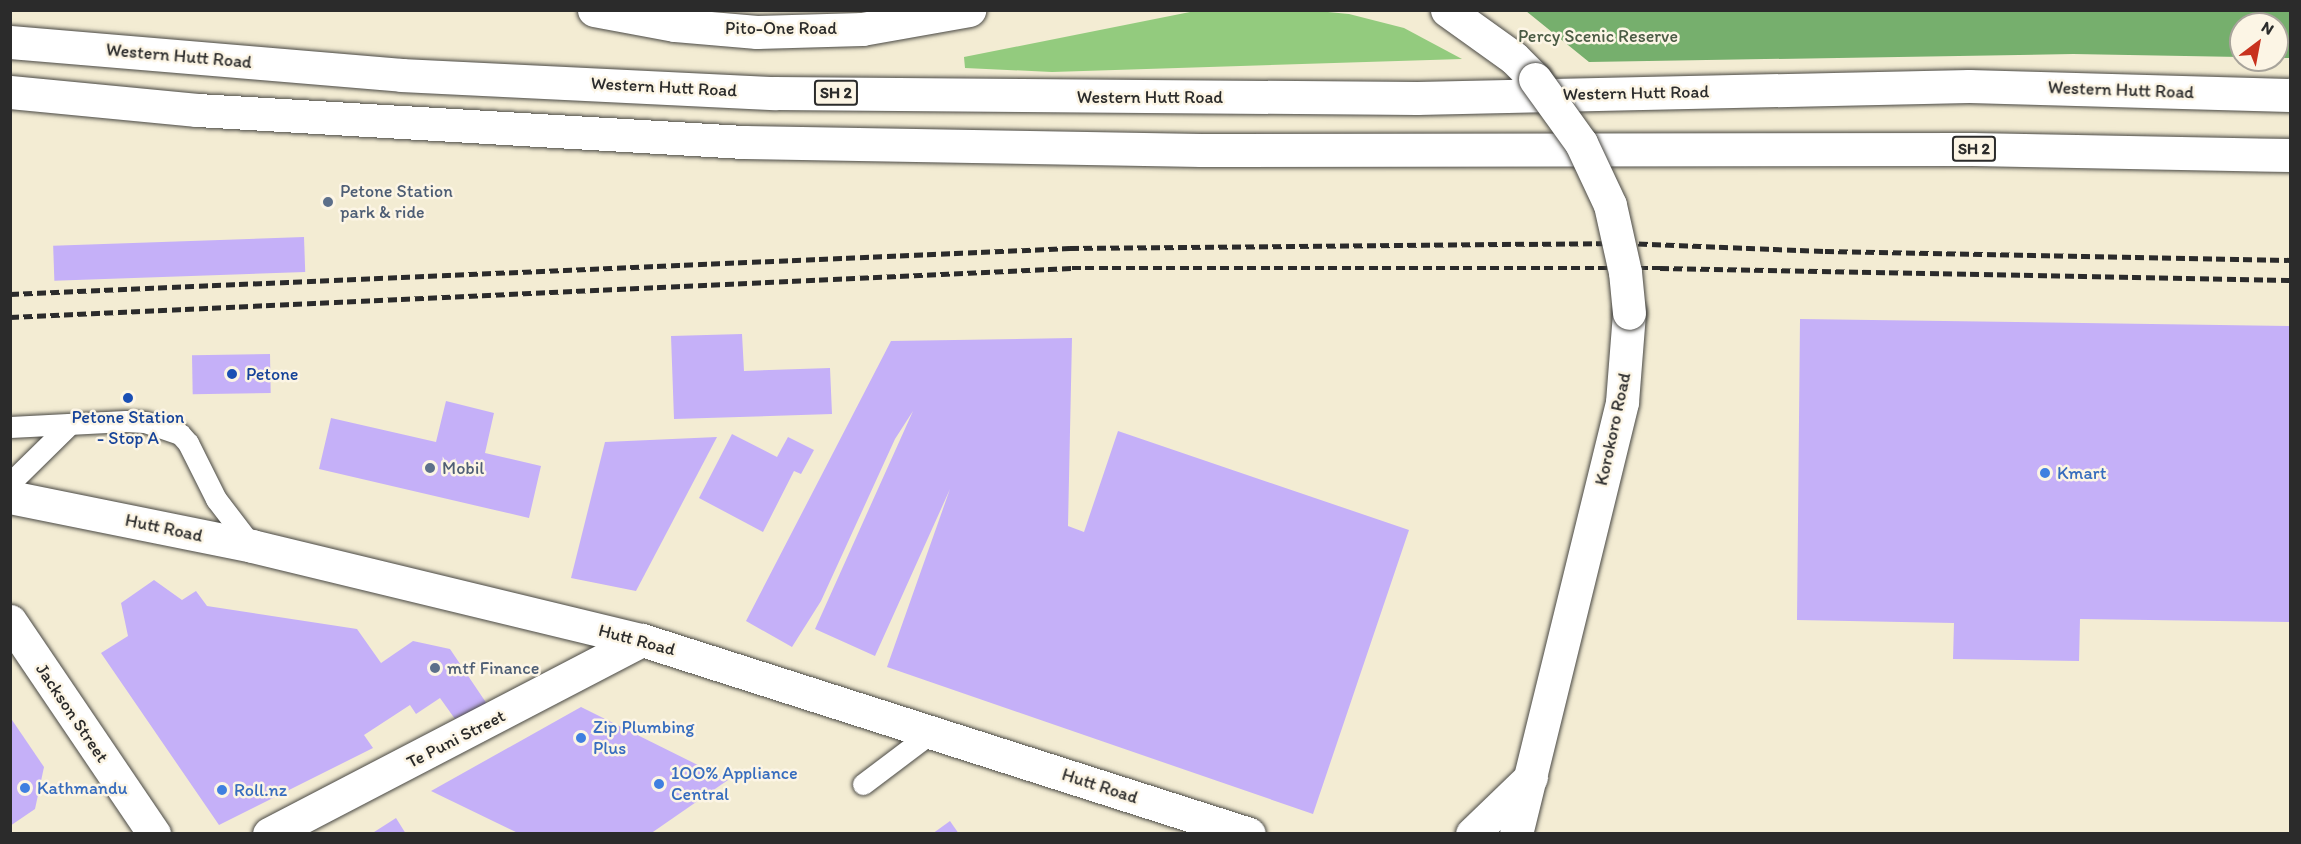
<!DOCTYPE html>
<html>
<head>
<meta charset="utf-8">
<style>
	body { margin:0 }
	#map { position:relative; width:2301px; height:844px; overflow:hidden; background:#f3ecd3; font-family:Itim,sans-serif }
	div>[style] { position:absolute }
	.green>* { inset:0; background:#93cb7e }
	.forest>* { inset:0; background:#76af6d }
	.building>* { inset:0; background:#c5b0f8; transform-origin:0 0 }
	.roads { filter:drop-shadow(0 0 2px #494844) drop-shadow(0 0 2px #494844) }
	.service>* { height:21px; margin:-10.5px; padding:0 10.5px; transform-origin:10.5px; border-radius:10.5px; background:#fff }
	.minor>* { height:33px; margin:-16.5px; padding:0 16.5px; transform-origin:16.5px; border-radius:16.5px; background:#fff }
	.tertiary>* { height:33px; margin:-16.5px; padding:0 16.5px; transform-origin:16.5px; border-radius:16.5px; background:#fff }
	.secondary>* { height:33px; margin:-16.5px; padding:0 16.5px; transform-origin:16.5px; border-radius:16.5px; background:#fff }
	.trunk>* { height:33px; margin:-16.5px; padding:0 16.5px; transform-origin:16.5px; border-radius:16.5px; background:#fff }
	.rail>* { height:4.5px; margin-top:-2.25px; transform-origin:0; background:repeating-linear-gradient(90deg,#2b2b2b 0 9px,transparent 0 13.5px) }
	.bridges { filter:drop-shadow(0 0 2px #494844) drop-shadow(0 0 2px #494844) }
	.tertiary-bridge>* { height:33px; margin:-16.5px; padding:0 16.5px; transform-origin:16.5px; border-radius:16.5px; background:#fff }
	.dots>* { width:16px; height:16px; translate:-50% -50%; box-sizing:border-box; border:3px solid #fcf5e5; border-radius:50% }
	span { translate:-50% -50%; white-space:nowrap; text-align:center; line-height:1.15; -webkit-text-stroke:5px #fcf5e5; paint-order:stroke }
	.shield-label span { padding:2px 4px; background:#fcf5e5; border:2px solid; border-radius:4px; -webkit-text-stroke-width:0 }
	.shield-label { font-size:16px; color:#2b2b2b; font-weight:700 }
	.street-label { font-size:18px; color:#2b2b2b }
	.park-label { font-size:18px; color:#4a5b44 }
	.service-label { font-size:18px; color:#4e5e75 }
	.left { translate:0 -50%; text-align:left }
	.transit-label { font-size:18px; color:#164399 }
	.shop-label { font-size:18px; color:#366cbe }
	.frame { position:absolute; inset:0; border:12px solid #2b2b2b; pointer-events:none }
	.north { position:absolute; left:2229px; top:12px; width:60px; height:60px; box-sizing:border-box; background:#fcf5e5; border:2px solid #a8a49b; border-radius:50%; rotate:32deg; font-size:16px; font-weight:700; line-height:24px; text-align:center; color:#2b2b2b }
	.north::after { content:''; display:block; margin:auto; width:21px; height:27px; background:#c8321e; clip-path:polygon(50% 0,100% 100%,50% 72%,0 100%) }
</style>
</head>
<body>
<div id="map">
	<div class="green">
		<div style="clip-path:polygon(1307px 10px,1349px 14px,1404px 28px,1462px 59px,1052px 72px,965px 68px,964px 57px,1190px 12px)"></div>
	</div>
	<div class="forest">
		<div style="clip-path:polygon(1526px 11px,2290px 11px,2290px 58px,2277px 58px,2277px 24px,2241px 24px,2241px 57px,2073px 54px,1589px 62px)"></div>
	</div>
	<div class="building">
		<div style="left:304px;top:237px;width:35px;height:251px;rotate:88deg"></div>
		<div style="clip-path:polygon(1800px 319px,2290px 326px,2290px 622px,2080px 619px,2079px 661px,1953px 659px,1954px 623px,1797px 620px)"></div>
		<div style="clip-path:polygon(742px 334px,744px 371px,830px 368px,832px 414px,674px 419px,671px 336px)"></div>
		<div style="clip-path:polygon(1072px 338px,1068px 526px,1084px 532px,1118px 431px,1409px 530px,1313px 814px,887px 667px,950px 489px,875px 656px,815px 629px,913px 411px,895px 439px,821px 601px,792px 647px,746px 621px,891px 341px)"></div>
		<div style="left:270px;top:354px;width:39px;height:78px;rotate:89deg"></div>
		<div style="clip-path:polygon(446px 401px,494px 413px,485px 453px,541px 466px,529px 518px,319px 469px,331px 418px,436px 442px)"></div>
		<div style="clip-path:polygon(732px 434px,777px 457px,788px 437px,814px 450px,801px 474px,794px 471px,763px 532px,699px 498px)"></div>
		<div style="clip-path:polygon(717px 437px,636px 591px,571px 578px,605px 442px)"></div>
		<div style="clip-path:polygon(154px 580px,182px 600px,196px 591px,207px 606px,357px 629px,381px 663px,413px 641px,450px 649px,487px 704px,455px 719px,440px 698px,416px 714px,410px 705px,364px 735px,373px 748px,219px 825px,101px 653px,128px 636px,121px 603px)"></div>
		<div style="clip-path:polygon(581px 707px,728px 780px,650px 834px,520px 834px,431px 791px)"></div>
		<div style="clip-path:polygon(10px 717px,44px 767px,35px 809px,10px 826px)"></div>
		<div style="clip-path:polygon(396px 818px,406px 834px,371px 834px)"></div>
		<div style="clip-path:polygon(950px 821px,959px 834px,932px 834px)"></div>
	</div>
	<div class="roads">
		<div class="service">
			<div style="left:10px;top:427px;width:116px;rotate:-3deg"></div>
			<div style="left:126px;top:421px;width:19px;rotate:3deg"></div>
			<div style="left:145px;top:422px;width:37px;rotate:19deg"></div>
			<div style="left:180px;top:434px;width:12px;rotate:48deg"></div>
			<div style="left:188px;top:443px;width:63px;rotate:63.4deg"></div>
			<div style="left:216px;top:499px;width:59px;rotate:52.5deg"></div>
			<div style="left:10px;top:483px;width:84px;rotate:-44.5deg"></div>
			<div style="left:863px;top:784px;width:86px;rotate:-37deg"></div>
		</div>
		<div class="minor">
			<div style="left:594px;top:10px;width:82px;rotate:10.5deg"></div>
			<div style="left:675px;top:25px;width:82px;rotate:4.9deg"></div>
			<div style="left:757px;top:32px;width:105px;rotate:-1.6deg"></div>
			<div style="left:862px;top:29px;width:109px;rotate:-10.1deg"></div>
			<div style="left:269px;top:834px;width:420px;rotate:-27.5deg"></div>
		</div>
		<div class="tertiary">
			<div style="left:1447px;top:10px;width:82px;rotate:35.6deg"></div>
			<div style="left:1514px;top:58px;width:30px;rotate:45deg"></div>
			<div style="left:1516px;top:834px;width:445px;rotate:-76.2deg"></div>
			<div style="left:1622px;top:402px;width:89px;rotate:-85.5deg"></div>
		</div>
		<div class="secondary">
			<div style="left:10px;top:497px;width:247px;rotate:11.4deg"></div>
			<div style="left:252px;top:546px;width:401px;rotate:13.6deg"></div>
			<div style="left:642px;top:640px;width:637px;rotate:17.72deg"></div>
			<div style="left:10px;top:621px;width:257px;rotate:55.9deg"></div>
			<div style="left:1472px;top:834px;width:82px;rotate:-44deg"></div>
		</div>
		<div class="trunk">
			<div style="left:10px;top:42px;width:393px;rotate:4.8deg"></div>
			<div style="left:402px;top:75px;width:372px;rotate:2.8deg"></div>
			<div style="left:774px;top:93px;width:643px;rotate:0.45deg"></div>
			<div style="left:1417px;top:98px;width:552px;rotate:-1.25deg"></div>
			<div style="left:1969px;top:86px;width:321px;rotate:1.6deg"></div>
			<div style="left:10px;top:92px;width:188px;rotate:5.5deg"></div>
			<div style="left:197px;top:110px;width:548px;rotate:3.35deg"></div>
			<div style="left:744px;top:142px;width:457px;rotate:1deg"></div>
			<div style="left:1201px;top:150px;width:771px;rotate:-0.07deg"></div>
			<div style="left:1972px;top:149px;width:318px;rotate:1.1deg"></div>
		</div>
	</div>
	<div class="rail">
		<div style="left:10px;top:294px;width:1061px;rotate:-2.48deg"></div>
		<div style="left:1070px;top:248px;width:555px;rotate:-0.52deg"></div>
		<div style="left:1625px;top:243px;width:200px;rotate:2.3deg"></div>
		<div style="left:1825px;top:251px;width:465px;rotate:1.1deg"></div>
		<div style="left:10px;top:317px;width:1063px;rotate:-2.64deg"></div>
		<div style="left:1072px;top:268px;width:588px"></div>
		<div style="left:1660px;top:268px;width:630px;rotate:1.09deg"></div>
	</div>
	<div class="bridges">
		<div class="tertiary-bridge">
			<div style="left:1535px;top:79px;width:79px;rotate:54.3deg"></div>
			<div style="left:1581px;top:143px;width:68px;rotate:64.9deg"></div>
			<div style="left:1610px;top:205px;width:69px;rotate:77.4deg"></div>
			<div style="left:1625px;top:272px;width:41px;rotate:84.4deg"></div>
		</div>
	</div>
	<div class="dots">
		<div style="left:328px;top:202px;background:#5c6f8a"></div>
		<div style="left:232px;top:374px;background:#1a4fb4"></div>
		<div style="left:128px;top:398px;background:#1a4fb4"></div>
		<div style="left:430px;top:468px;background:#5c6f8a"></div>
		<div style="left:2045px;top:473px;background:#3f7fe0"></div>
		<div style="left:435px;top:668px;background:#5c6f8a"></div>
		<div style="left:581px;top:738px;background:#3f7fe0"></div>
		<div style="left:659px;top:784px;background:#3f7fe0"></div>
		<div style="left:25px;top:788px;background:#3f7fe0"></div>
		<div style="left:222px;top:790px;background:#3f7fe0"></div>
	</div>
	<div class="shield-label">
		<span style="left:836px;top:93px">SH 2</span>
		<span style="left:1974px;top:149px">SH 2</span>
	</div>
	<div class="street-label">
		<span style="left:781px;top:28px">Pito-One Road</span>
		<span style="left:179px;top:56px;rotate:5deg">Western Hutt Road</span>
		<span style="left:664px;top:87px;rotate:3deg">Western Hutt Road</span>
		<span style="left:2121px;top:90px;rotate:2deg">Western Hutt Road</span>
		<span style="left:1636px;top:93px;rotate:-1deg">Western Hutt Road</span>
		<span style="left:1150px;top:97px">Western Hutt Road</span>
		<span style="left:1613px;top:429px;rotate:-78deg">Korokoro Road</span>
		<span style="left:164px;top:528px;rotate:12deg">Hutt Road</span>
		<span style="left:637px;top:640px;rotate:15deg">Hutt Road</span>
		<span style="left:72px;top:713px;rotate:56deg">Jackson Street</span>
		<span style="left:456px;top:739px;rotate:-27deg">Te Puni Street</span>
		<span style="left:1100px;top:786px;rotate:18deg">Hutt Road</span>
	</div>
	<div class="park-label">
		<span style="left:1598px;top:36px">Percy Scenic Reserve</span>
	</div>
	<div class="service-label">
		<span class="left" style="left:340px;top:202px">Petone Station<br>park &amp; ride</span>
		<span class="left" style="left:442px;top:468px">Mobil</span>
		<span class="left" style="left:447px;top:668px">mtf Finance</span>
	</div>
	<div class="transit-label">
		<span class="left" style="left:246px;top:374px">Petone</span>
		<span style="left:128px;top:428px">Petone Station<br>- Stop A</span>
	</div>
	<div class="shop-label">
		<span class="left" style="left:2057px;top:473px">Kmart</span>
		<span class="left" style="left:593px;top:738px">Zip Plumbing<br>Plus</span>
		<span class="left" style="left:671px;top:784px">1OO% Appliance<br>Central</span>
		<span class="left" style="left:37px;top:788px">Kathmandu</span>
		<span class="left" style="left:234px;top:790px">Roll.nz</span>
	</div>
	<div class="frame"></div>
	<div class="north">N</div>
</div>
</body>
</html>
